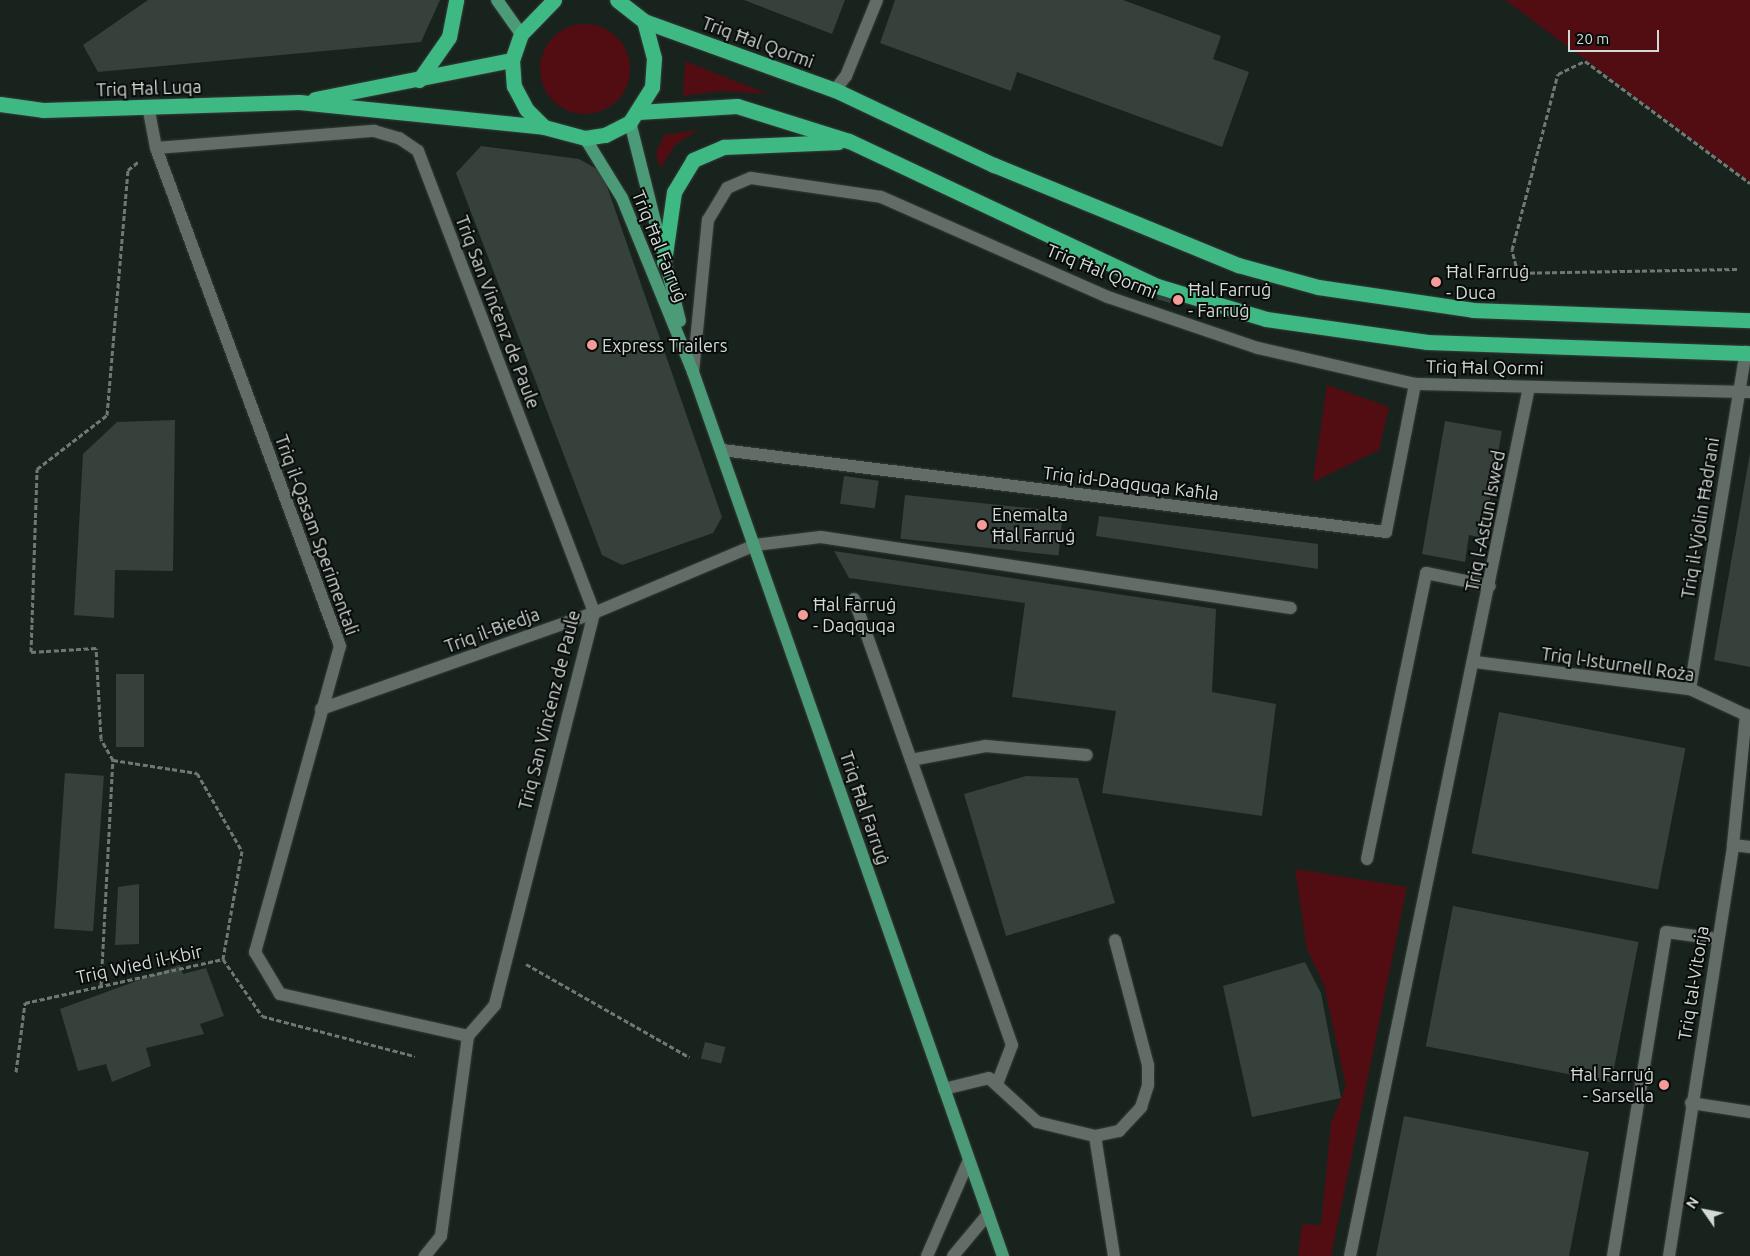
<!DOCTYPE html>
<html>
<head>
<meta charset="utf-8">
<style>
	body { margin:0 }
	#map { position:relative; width:1750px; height:1256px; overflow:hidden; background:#19231e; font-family:Ubuntu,sans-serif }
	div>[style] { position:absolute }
	.green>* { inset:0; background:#520d13 }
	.round { border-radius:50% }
	.building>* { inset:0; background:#36413b; transform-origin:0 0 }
	.path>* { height:3px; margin-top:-1.5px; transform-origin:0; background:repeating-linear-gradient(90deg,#707874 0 5px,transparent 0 7.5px) }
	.roads { filter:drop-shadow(0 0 1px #363d39) drop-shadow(0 0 1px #363d39) }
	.minor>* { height:12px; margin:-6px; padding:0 6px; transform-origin:6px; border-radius:6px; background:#626d67 }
	.major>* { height:12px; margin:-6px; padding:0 6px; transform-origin:6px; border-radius:6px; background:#4c9b78 }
	.highway>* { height:15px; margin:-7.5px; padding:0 7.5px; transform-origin:7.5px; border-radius:7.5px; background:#3eb984 }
	.dots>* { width:14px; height:14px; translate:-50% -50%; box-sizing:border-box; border:2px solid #070b09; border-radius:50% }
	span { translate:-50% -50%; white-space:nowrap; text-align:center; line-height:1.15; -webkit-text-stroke:4px #070b09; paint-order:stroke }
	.street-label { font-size:18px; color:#d3d9d5 }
	.poi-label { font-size:18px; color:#d3d9d5 }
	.left { translate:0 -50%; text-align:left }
	.right { translate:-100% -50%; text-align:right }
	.north { position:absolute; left:1680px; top:1186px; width:50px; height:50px; -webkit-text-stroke:4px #070b09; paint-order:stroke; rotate:303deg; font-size:14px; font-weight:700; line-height:20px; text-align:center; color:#d3d9d5 }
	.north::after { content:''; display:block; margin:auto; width:18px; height:22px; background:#d3d9d5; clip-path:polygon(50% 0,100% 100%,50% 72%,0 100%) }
	.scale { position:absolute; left:1568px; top:30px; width:91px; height:22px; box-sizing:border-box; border:2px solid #d3d9d5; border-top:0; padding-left:6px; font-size:15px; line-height:18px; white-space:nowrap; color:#d3d9d5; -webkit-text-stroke:4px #070b09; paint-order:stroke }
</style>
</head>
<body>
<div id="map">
	<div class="green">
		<div style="clip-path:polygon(1505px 0,1750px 0,1750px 182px)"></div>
		<div class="round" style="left:540px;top:24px;width:90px;height:90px"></div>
		<div style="clip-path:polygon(685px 61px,768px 94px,720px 91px,683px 96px)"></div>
		<div style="clip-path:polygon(698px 130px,675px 145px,660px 169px,656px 153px,664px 135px)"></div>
		<div style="clip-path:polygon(1327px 385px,1389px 407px,1379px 450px,1313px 482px)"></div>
		<div style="clip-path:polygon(1295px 869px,1407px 887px,1331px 1256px,1298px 1256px,1302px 1224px,1321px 1225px,1331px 1123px,1346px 1086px,1324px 985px,1307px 949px)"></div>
	</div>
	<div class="building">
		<div style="clip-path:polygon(148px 0,440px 0,421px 42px,98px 72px,83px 45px)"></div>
		<div style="clip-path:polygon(744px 0,845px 0,832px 34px)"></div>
		<div style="clip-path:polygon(895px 0,1123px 0,1221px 36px,1213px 59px,1249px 72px,1222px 147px,1017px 72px,1011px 91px,880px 43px)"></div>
		<div style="clip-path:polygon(481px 146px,579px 159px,602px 172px,722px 517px,713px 533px,622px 565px,602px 555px,456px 173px)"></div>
		<div style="clip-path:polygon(1159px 290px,1173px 295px,1170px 303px,1157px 299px)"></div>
		<div style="clip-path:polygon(175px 420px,173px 571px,115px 570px,114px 618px,74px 615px,83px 454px,117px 422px)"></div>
		<div style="clip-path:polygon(1445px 421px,1502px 431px,1483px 538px,1469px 535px,1465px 562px,1422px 554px)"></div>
		<div style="clip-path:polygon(1750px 453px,1750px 667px,1714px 660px)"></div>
		<div style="left:844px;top:476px;width:35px;height:28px;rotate:8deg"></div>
		<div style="left:905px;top:495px;width:159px;height:44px;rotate:6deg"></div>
		<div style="clip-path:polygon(1099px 516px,1318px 544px,1318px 569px,1096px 536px)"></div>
		<div style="clip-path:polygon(834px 551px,1216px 609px,1212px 692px,1276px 704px,1262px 816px,1102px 793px,1116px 711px,1012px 697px,1025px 603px,849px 578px)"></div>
		<div style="left:116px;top:674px;width:28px;height:73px"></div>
		<div style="left:1499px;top:712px;width:190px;height:144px;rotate:11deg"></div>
		<div style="left:65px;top:773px;width:39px;height:156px;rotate:4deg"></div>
		<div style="clip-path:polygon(1026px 776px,1078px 778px,1115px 903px,1006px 936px,964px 794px)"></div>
		<div style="clip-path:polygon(139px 884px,139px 944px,115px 945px,118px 887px)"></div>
		<div style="left:1453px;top:906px;width:189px;height:143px;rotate:11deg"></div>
		<div style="clip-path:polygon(1305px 962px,1321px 993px,1341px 1098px,1252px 1117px,1223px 986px)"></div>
		<div style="clip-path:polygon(180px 965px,183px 974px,206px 968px,224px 1016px,200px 1024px,204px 1034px,146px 1048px,151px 1066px,112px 1082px,106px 1064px,78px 1071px,60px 1009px)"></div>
		<div style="left:705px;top:1042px;width:21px;height:17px;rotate:14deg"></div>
		<div style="clip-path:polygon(1404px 1116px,1589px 1152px,1569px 1256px,1376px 1256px)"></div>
	</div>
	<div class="path">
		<div style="left:1737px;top:269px;width:219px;rotate:179deg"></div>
		<div style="left:1518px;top:273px;width:24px;rotate:-105deg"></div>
		<div style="left:1512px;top:250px;width:182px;rotate:-75.4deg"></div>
		<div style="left:1558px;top:74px;width:30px;rotate:-26deg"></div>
		<div style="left:1585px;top:61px;width:205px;rotate:36.5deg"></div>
		<div style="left:113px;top:760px;width:85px;rotate:8.8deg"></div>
		<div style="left:197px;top:773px;width:90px;rotate:60deg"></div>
		<div style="left:242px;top:851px;width:110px;rotate:100deg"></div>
		<div style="left:526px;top:964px;width:188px;rotate:29.7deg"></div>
		<div style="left:101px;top:986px;width:226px;rotate:-87deg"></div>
		<div style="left:113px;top:760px;width:24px;rotate:-120deg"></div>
		<div style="left:101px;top:739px;width:91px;rotate:-93.1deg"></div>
		<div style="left:96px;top:648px;width:65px;rotate:176.5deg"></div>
		<div style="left:31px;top:652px;width:183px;rotate:-88.1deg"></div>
		<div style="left:37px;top:469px;width:88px;rotate:-37.6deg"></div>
		<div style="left:107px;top:415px;width:246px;rotate:-85.1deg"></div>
		<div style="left:128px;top:170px;width:13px;rotate:-39deg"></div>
		<div style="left:16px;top:1072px;width:70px;rotate:-82.6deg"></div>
		<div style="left:25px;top:1003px;width:203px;rotate:-12.5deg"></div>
		<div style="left:223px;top:959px;width:69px;rotate:55.6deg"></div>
		<div style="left:262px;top:1016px;width:158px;rotate:14.7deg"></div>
	</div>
	<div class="roads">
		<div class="minor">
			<div style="left:835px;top:90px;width:18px;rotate:-52deg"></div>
			<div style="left:846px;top:76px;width:82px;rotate:-67.8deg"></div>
			<div style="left:148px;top:106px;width:43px;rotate:79.2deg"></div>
			<div style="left:156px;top:148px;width:531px;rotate:69.72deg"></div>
			<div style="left:340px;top:646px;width:318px;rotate:105.5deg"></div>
			<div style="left:255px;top:952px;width:49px;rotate:59.2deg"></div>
			<div style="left:280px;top:994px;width:193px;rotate:12.6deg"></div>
			<div style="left:156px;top:148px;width:219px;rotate:-4.5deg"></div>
			<div style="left:374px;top:131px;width:26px;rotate:16deg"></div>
			<div style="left:399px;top:138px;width:23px;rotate:34deg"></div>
			<div style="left:418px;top:151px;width:494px;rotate:69.1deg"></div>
			<div style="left:594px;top:613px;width:404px;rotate:104.2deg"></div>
			<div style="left:495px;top:1005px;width:41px;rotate:131.1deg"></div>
			<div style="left:468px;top:1036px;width:202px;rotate:97.7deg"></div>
			<div style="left:441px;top:1236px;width:26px;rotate:129deg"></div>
			<div style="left:693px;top:372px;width:153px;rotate:-84.4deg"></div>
			<div style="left:708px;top:220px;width:37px;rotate:-59deg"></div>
			<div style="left:727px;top:188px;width:26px;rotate:-23deg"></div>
			<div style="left:751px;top:178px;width:131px;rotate:8.3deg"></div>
			<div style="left:881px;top:197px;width:248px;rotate:23.8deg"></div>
			<div style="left:1108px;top:297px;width:158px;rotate:18.8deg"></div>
			<div style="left:1258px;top:348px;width:161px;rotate:12.9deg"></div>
			<div style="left:1415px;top:384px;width:335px;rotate:1.4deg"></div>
			<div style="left:722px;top:450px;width:669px;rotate:7.04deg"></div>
			<div style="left:1386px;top:532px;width:151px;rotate:-78.9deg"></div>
			<div style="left:854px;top:599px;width:473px;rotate:70.5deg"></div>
			<div style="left:1012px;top:1045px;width:40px;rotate:111deg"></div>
			<div style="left:1475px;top:662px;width:217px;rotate:7.2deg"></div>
			<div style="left:1690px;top:689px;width:62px;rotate:24.9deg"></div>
			<div style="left:1690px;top:689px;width:342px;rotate:-80.6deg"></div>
			<div style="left:321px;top:709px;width:289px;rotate:-19.4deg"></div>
			<div style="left:594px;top:613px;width:175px;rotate:-22.9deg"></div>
			<div style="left:755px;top:545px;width:66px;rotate:-6.9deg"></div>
			<div style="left:821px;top:537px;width:475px;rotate:8.6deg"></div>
			<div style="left:911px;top:760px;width:76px;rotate:-10.6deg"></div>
			<div style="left:986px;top:746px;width:101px;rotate:5.1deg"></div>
			<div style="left:1733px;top:845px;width:17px;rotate:7deg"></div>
			<div style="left:1367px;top:859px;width:292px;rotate:-78.3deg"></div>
			<div style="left:1426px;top:573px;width:65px;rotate:11.5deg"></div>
			<div style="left:944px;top:1089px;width:46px;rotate:-13.7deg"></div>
			<div style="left:989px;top:1078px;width:65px;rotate:42.5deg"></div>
			<div style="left:1037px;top:1122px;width:60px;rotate:13.6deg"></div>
			<div style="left:1095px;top:1136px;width:25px;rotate:-12deg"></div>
			<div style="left:1119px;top:1131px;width:33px;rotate:-47deg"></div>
			<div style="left:1141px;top:1107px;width:23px;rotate:-72deg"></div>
			<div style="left:1148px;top:1085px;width:20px;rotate:-90deg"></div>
			<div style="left:1148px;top:1065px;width:129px;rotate:-104.8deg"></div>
			<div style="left:1691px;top:1103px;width:60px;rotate:8.7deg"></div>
			<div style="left:1095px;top:1136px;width:121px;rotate:81deg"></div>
			<div style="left:927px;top:1256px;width:105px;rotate:-66.4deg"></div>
			<div style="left:953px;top:1256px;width:55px;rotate:-50.2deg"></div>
			<div style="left:1350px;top:1256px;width:887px;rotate:-78.36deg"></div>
			<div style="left:1613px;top:1256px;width:328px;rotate:-80.7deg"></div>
			<div style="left:1666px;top:932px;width:51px;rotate:7.8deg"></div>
			<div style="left:1669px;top:1256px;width:416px;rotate:-81.1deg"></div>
			<div style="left:1733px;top:845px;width:131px;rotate:-84.3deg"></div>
		</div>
		<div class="major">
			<div style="left:497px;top:0;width:42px;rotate:54.8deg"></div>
			<div style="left:630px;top:122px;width:205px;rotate:75.9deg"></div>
			<div style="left:585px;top:138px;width:70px;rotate:58.3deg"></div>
			<div style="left:622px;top:198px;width:188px;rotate:67.8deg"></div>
			<div style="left:693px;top:372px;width:937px;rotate:70.68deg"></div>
		</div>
		<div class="highway">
			<div style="left:554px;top:0;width:47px;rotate:134.1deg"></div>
			<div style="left:521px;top:34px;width:28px;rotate:109deg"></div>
			<div style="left:512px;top:60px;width:26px;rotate:86deg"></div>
			<div style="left:514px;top:86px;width:26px;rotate:62deg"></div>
			<div style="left:526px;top:109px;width:25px;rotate:45deg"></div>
			<div style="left:544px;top:127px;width:42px;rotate:15deg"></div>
			<div style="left:585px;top:138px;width:20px;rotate:-9deg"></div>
			<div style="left:605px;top:135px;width:28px;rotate:-27deg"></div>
			<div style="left:630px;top:122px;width:41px;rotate:-57.8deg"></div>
			<div style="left:652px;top:87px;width:29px;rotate:-86deg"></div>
			<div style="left:654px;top:58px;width:38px;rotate:-105deg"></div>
			<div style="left:644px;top:21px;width:34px;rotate:-142deg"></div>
			<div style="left:644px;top:21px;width:203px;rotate:19.9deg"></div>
			<div style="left:835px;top:90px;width:176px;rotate:25.3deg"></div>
			<div style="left:994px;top:165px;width:264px;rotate:22.3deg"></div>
			<div style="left:1238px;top:265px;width:83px;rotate:15.4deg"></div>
			<div style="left:1318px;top:287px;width:157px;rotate:8.4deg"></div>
			<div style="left:1473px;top:310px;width:277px;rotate:2.1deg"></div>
			<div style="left:419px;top:80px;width:52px;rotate:-55.1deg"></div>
			<div style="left:449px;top:37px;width:38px;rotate:-79deg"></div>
			<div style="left:315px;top:99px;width:201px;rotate:-11.2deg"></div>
			<div style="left:0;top:104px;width:43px;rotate:7.9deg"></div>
			<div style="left:43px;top:110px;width:256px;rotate:-1.8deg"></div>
			<div style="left:299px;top:102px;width:246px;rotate:5.8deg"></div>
			<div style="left:638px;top:112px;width:99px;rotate:-3.5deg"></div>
			<div style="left:737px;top:106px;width:117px;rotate:17.4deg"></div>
			<div style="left:849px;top:141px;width:340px;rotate:25.2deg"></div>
			<div style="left:1157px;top:286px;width:114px;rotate:16.8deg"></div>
			<div style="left:1266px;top:319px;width:163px;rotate:8.1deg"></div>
			<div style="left:1427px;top:342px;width:323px;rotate:2deg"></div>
			<div style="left:664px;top:262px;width:71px;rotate:-81.9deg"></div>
			<div style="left:674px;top:192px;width:37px;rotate:-59deg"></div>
			<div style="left:693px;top:160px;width:34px;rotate:-23deg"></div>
			<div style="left:724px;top:147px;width:114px;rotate:-2.5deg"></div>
		</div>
	</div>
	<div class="dots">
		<div style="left:1436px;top:282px;background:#f59b98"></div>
		<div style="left:1178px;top:300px;background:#f59b98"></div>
		<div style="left:592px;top:345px;background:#f59b98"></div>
		<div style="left:982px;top:525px;background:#f59b98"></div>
		<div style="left:803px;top:615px;background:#f59b98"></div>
		<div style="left:1664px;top:1085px;background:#f59b98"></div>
	</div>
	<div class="street-label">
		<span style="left:758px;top:42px;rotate:20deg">Triq Ħal Qormi</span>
		<span style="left:149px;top:88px;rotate:-2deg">Triq Ħal Luqa</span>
		<span style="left:660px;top:246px;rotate:68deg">Triq Ħal Farruġ</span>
		<span style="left:1102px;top:271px;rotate:22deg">Triq Ħal Qormi</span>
		<span style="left:498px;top:312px;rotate:69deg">Triq San Vinċenz de Paule</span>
		<span style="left:1485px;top:367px;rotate:1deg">Triq Ħal Qormi</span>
		<span style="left:1131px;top:483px;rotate:7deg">Triq id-Daqquqa Kaħla</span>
		<span style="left:1700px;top:518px;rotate:-81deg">Triq il-Vjolin Ħadrani</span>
		<span style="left:1485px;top:521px;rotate:-79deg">Triq l-Astun Iswed</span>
		<span style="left:317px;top:535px;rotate:70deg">Triq il-Qasam Sperimentali</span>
		<span style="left:492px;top:630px;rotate:-20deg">Triq il-Biedja</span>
		<span style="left:1618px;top:664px;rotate:8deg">Triq l-Isturnell Roża</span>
		<span style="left:549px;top:710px;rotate:-76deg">Triq San Vinċenz de Paule</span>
		<span style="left:865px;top:808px;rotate:71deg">Triq Ħal Farruġ</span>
		<span style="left:139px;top:964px;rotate:-12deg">Triq Wied il-Kbir</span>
		<span style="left:1693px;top:983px;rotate:-81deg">Triq tal-Vitorja</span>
	</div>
	<div class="poi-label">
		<span class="left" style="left:1446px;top:282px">Ħal Farruġ<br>- Duca</span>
		<span class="left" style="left:1188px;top:300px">Ħal Farruġ<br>- Farruġ</span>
		<span class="left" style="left:602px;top:345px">Express Trailers</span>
		<span class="left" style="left:992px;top:525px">Enemalta<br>Ħal Farruġ</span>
		<span class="left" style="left:813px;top:615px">Ħal Farruġ<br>- Daqquqa</span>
		<span class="right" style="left:1654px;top:1085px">Ħal Farruġ<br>- Sarsella</span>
	</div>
	<div class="north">N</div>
	<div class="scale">20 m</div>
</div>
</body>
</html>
